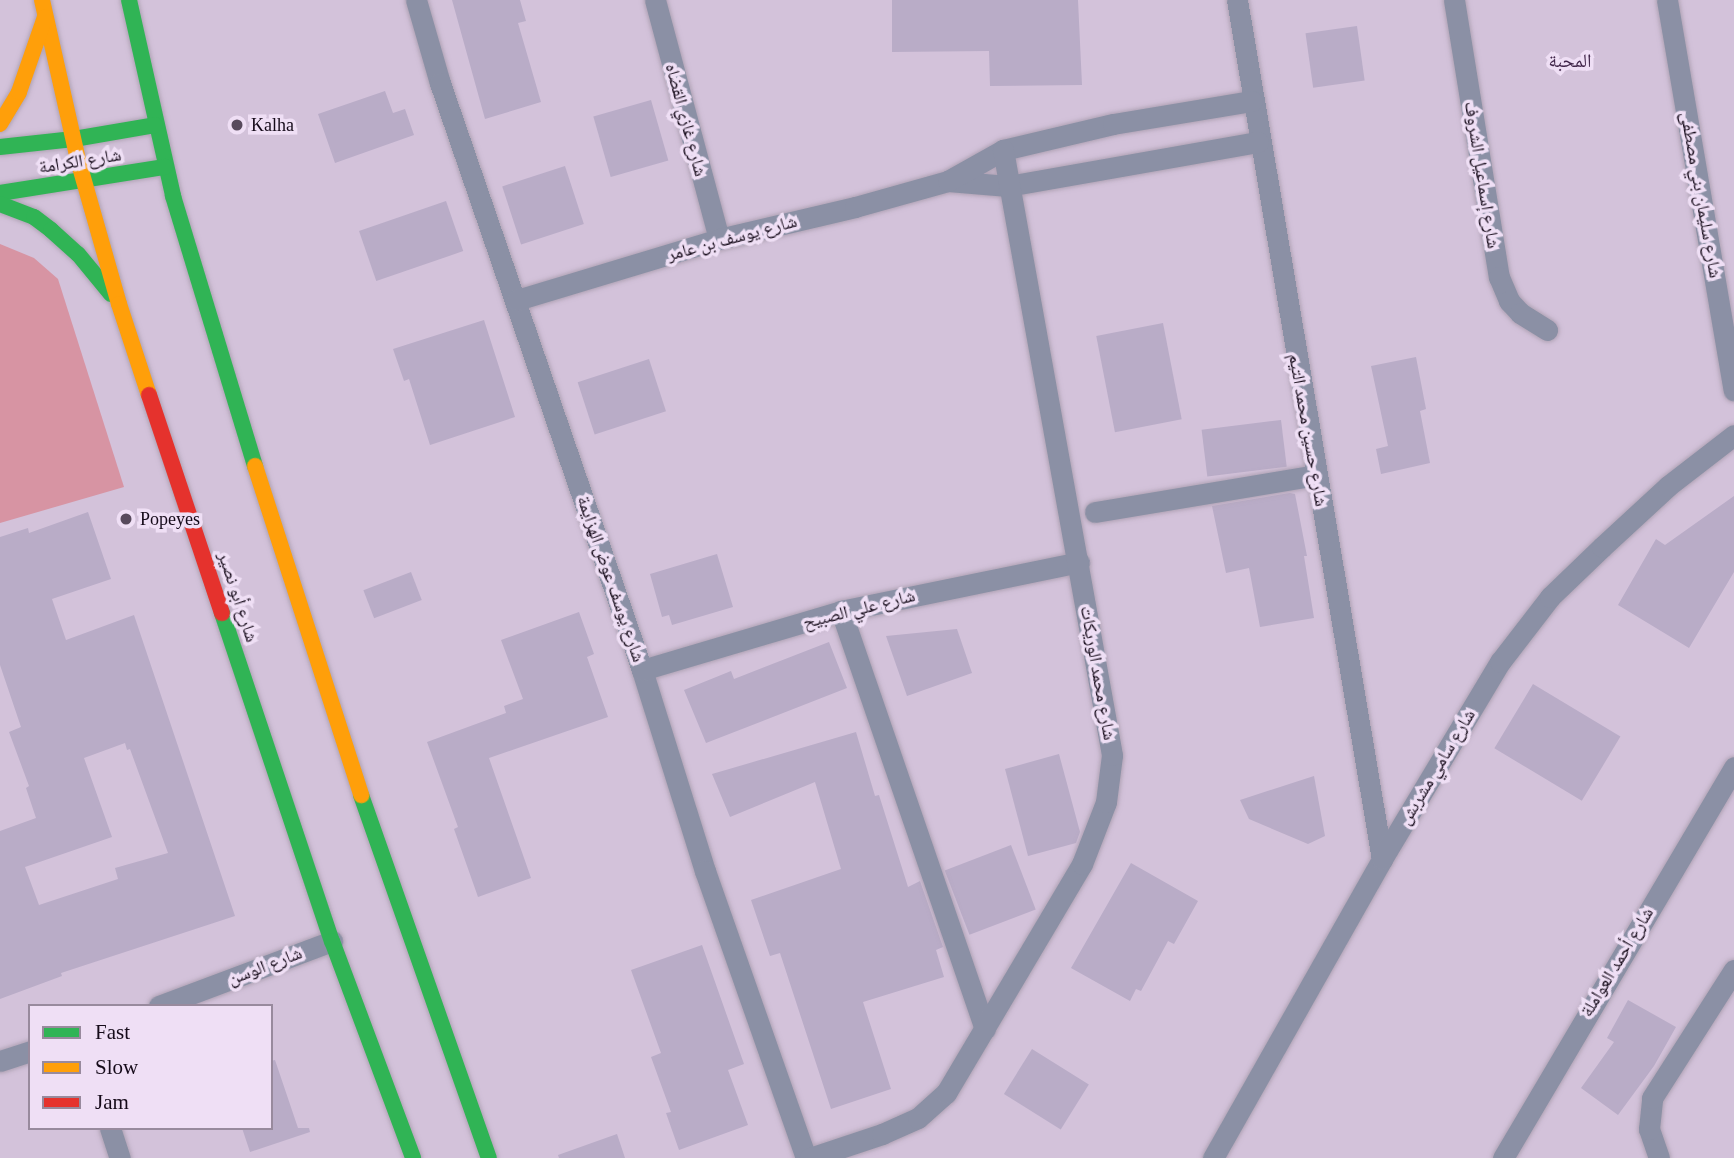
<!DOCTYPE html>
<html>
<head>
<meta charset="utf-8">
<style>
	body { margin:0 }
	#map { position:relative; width:1734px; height:1158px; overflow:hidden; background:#d3c2da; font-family:"Times New Roman","Noto Naskh Arabic",serif }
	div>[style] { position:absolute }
	.green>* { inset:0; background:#d794a3 }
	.building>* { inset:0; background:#b9acc7; transform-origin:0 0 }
	.roads { filter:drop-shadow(0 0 2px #b0a3b5) drop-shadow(0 0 2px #b0a3b5) }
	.street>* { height:21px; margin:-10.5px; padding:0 10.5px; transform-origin:10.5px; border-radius:10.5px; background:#8b90a5 }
	.fast>* { height:16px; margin:-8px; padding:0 8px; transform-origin:8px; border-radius:8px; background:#30b455 }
	.slow>* { height:16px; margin:-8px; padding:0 8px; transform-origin:8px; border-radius:8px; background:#ff9f0a }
	.jam>* { height:16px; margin:-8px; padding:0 8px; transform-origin:8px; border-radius:8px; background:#e5322d }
	.dots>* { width:19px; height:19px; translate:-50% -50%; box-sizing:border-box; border:4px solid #efdff5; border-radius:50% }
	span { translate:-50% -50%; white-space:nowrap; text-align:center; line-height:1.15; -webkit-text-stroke:7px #efdff5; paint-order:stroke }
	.street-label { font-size:18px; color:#150a19 }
	.poi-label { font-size:18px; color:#150a19 }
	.left { translate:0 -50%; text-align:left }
	.neighbourhood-label { font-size:19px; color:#402549 }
	.legend { position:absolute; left:28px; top:1004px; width:245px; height:126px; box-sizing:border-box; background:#efdff5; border:2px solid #988a9d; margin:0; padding:9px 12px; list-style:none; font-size:21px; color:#150a19 }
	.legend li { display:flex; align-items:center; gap:14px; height:35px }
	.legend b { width:35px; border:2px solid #988a9d }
</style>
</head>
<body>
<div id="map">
	<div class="green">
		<div style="clip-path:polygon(0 244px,34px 258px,58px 279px,124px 487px,0 523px)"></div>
	</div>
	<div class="building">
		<div style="clip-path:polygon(452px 0,520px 0,526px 21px,518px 23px,541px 102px,485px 119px)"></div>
		<div style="clip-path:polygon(892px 0,1078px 0,1082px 85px,990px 86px,989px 51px,892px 52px)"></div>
		<div style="left:1357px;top:26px;width:55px;height:52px;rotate:82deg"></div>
		<div style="clip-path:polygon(385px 91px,393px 113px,405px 109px,414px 135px,335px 163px,318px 114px)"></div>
		<div style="left:651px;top:100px;width:63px;height:60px;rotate:74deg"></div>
		<div style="left:565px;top:166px;width:61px;height:66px;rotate:72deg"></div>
		<div style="left:446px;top:201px;width:53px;height:92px;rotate:71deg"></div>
		<div style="clip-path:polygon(484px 320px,515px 417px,430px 445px,409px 379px,404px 381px,393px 349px)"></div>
		<div style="left:1163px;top:323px;width:98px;height:68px;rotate:79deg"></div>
		<div style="clip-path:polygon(1416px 357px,1426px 409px,1420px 411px,1430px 463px,1381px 474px,1376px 449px,1388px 446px,1371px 366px)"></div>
		<div style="left:649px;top:359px;width:55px;height:75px;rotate:72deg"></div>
		<div style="left:1281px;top:420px;width:47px;height:80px;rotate:83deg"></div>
		<div style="clip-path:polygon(1290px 493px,1295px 494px,1307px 556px,1304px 556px,1314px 618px,1260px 627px,1249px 568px,1226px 573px,1212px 506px)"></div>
		<div style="clip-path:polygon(1734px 496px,1734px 572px,1689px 648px,1618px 605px,1656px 539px,1665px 545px)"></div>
		<div style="clip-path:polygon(evenodd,88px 512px,111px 579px,52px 599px,66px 640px,134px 615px,235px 916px,61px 973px,62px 976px,0 999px,0 831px,36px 818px,26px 788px,29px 786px,9px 732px,21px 727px,0 665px,0 537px,28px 528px,29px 533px,88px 512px,125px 743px,127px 750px,130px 749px,168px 853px,115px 868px,118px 879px,39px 905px,25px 867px,112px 837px,84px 758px,125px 743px)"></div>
		<div style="clip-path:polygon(717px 554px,733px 607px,672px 625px,669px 615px,662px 617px,650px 574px)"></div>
		<div style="left:411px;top:572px;width:30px;height:51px;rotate:69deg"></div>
		<div style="clip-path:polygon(579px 612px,594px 654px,587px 657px,608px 717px,489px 758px,531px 878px,478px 897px,454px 829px,458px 827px,427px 742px,506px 713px,504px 706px,523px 699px,501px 640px)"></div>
		<div style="clip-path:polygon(957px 629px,972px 673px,907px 696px,886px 636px)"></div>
		<div style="clip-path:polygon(829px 642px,847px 688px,706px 743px,684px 690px,731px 671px,734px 679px)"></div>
		<div style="left:1533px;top:684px;width:102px;height:75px;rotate:31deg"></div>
		<div style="clip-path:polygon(856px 732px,875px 796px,879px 795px,908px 887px,920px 881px,943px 947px,936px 950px,944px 977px,863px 1002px,891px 1089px,831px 1109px,780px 953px,770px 956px,751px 900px,841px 869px,815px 782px,730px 817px,712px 774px)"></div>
		<div style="clip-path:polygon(1059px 754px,1080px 832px,1076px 843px,1028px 856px,1005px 769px)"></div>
		<div style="clip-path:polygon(1314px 776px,1325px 836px,1308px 844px,1249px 819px,1240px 800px)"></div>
		<div style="left:1011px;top:845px;width:69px;height:71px;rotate:69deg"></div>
		<div style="clip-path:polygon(1131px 863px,1198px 901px,1174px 944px,1168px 941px,1141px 991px,1136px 989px,1130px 1001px,1071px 968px)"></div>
		<div style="clip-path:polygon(702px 945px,744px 1064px,728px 1070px,748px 1125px,679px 1150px,666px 1113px,671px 1112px,651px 1057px,661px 1053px,631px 970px)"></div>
		<div style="clip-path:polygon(1628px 1000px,1676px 1027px,1654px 1066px,1618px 1115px,1581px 1088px,1614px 1042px,1607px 1038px)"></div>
		<div style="left:1032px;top:1049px;width:67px;height:53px;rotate:32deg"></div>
		<div style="clip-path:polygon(275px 1060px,298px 1128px,309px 1128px,310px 1132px,250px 1152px,242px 1128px,271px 1128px,271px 1061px)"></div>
		<div style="clip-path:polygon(617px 1134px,625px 1158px,559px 1158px,558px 1155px)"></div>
	</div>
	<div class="roads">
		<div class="street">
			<div style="left:416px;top:0;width:86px;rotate:73.9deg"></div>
			<div style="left:440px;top:83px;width:621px;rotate:71.01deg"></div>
			<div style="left:642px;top:670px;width:211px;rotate:72.6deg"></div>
			<div style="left:705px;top:871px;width:304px;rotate:70.6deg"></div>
			<div style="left:655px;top:0;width:247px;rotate:75deg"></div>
			<div style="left:1237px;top:0;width:871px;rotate:80.42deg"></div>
			<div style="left:1454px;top:0;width:281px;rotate:80.8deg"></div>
			<div style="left:1499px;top:277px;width:26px;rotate:67deg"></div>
			<div style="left:1509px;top:301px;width:16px;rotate:47deg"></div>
			<div style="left:1520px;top:313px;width:32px;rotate:32deg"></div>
			<div style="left:1667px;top:0;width:396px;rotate:80.3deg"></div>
			<div style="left:948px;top:181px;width:60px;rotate:4.8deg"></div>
			<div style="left:1008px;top:186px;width:254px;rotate:-10deg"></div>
			<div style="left:517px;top:300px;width:211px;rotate:-16.8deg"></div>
			<div style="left:719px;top:239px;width:140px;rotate:-13.2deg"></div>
			<div style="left:855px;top:207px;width:97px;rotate:-15.6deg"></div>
			<div style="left:948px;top:181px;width:63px;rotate:-29.4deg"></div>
			<div style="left:1003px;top:150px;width:113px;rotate:-13.3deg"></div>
			<div style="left:1113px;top:124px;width:141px;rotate:-9.4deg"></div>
			<div style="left:1095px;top:512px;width:224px;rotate:-9.5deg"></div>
			<div style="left:841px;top:611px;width:442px;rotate:71deg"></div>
			<div style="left:642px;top:670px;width:208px;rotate:-16.5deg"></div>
			<div style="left:841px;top:611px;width:243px;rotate:-11.6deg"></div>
			<div style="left:159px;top:1006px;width:185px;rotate:-20.6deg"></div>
			<div style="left:0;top:1061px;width:32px;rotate:-18deg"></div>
			<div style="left:110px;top:1128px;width:32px;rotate:72deg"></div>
			<div style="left:810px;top:1158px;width:76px;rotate:-18.4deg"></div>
			<div style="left:882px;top:1134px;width:39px;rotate:-24deg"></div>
			<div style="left:918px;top:1118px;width:38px;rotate:-42deg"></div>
			<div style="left:946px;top:1093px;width:266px;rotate:-59.3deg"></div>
			<div style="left:1082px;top:864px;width:66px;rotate:-68.8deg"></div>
			<div style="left:1106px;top:802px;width:47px;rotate:-82.7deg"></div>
			<div style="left:1112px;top:755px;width:615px;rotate:-100.21deg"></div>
			<div style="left:1213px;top:1158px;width:343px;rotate:-60.5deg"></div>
			<div style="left:1382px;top:859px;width:230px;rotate:-59.1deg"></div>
			<div style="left:1500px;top:662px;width:82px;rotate:-52.4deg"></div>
			<div style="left:1550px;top:597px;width:72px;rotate:-43.9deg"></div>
			<div style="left:1602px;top:547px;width:90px;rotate:-42.7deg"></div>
			<div style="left:1668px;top:486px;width:83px;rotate:-37.7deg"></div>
			<div style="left:1503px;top:1158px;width:454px;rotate:-59.4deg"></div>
			<div style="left:1659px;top:1158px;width:31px;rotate:-109deg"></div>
			<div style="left:1649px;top:1129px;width:31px;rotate:-84deg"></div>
			<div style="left:1652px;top:1098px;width:152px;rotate:-57.4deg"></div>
		</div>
		<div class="fast">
			<div style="left:129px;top:0;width:201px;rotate:77.3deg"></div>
			<div style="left:173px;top:196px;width:282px;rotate:73.1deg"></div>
			<div style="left:0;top:147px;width:74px;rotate:-6.2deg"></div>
			<div style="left:74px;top:139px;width:82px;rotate:-9.8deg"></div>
			<div style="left:0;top:193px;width:167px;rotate:-9deg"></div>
			<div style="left:0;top:204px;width:36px;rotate:21deg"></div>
			<div style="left:34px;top:217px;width:21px;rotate:37deg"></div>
			<div style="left:51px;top:230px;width:36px;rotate:42deg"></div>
			<div style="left:78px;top:254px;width:52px;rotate:50.5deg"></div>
			<div style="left:222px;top:613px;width:346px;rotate:71.5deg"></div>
			<div style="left:332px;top:941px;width:232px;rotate:69.5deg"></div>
			<div style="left:361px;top:795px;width:385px;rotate:70.6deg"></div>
		</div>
		<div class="slow">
			<div style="left:42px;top:0;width:164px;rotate:77.3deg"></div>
			<div style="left:78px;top:160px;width:150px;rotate:74.1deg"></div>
			<div style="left:119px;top:304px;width:96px;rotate:71.8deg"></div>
			<div style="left:0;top:124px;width:37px;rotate:-59deg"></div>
			<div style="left:19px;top:92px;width:79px;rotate:-70.9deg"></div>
			<div style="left:255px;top:466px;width:346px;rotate:72.1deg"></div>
		</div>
		<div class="jam">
			<div style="left:149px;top:395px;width:230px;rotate:71.5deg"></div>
		</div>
	</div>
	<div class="dots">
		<div style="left:237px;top:125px;background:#584a5d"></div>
		<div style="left:126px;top:519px;background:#584a5d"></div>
	</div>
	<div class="street-label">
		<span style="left:686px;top:120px;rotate:75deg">شارع غازي القضاه</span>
		<span style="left:80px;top:161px;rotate:-9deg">شارع الكرامة</span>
		<span style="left:1482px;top:175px;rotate:81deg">شارع إسماعيل الشروف</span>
		<span style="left:1701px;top:195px;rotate:80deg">شارع سليمان بني مصطفى</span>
		<span style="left:732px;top:238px;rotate:-15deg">شارع يوسف بن عامر</span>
		<span style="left:1308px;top:430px;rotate:80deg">شارع حسين محمد التيم</span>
		<span style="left:611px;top:579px;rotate:71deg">شارع يوسف عوض الهزايمة</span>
		<span style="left:238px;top:597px;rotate:72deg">شارع أبو نصير</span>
		<span style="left:859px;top:609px;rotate:-14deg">شارع علي الصبيح</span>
		<span style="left:1098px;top:673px;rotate:80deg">شارع محمد الوريكات</span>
		<span style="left:1437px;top:767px;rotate:-59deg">شارع سامي مشربش</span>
		<span style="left:1617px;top:962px;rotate:-59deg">شارع أحمد العواملة</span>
		<span style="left:265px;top:966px;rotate:-21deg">شارع الوسن</span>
	</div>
	<div class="poi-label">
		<span class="left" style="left:251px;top:125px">Kalha</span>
		<span class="left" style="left:140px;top:519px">Popeyes</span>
	</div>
	<div class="neighbourhood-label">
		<span style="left:1570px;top:61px">المحبة</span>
	</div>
	<ul class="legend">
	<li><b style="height:9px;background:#30b455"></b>Fast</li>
	<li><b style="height:9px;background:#ff9f0a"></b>Slow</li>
	<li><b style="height:9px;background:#e5322d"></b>Jam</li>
	</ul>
</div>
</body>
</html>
